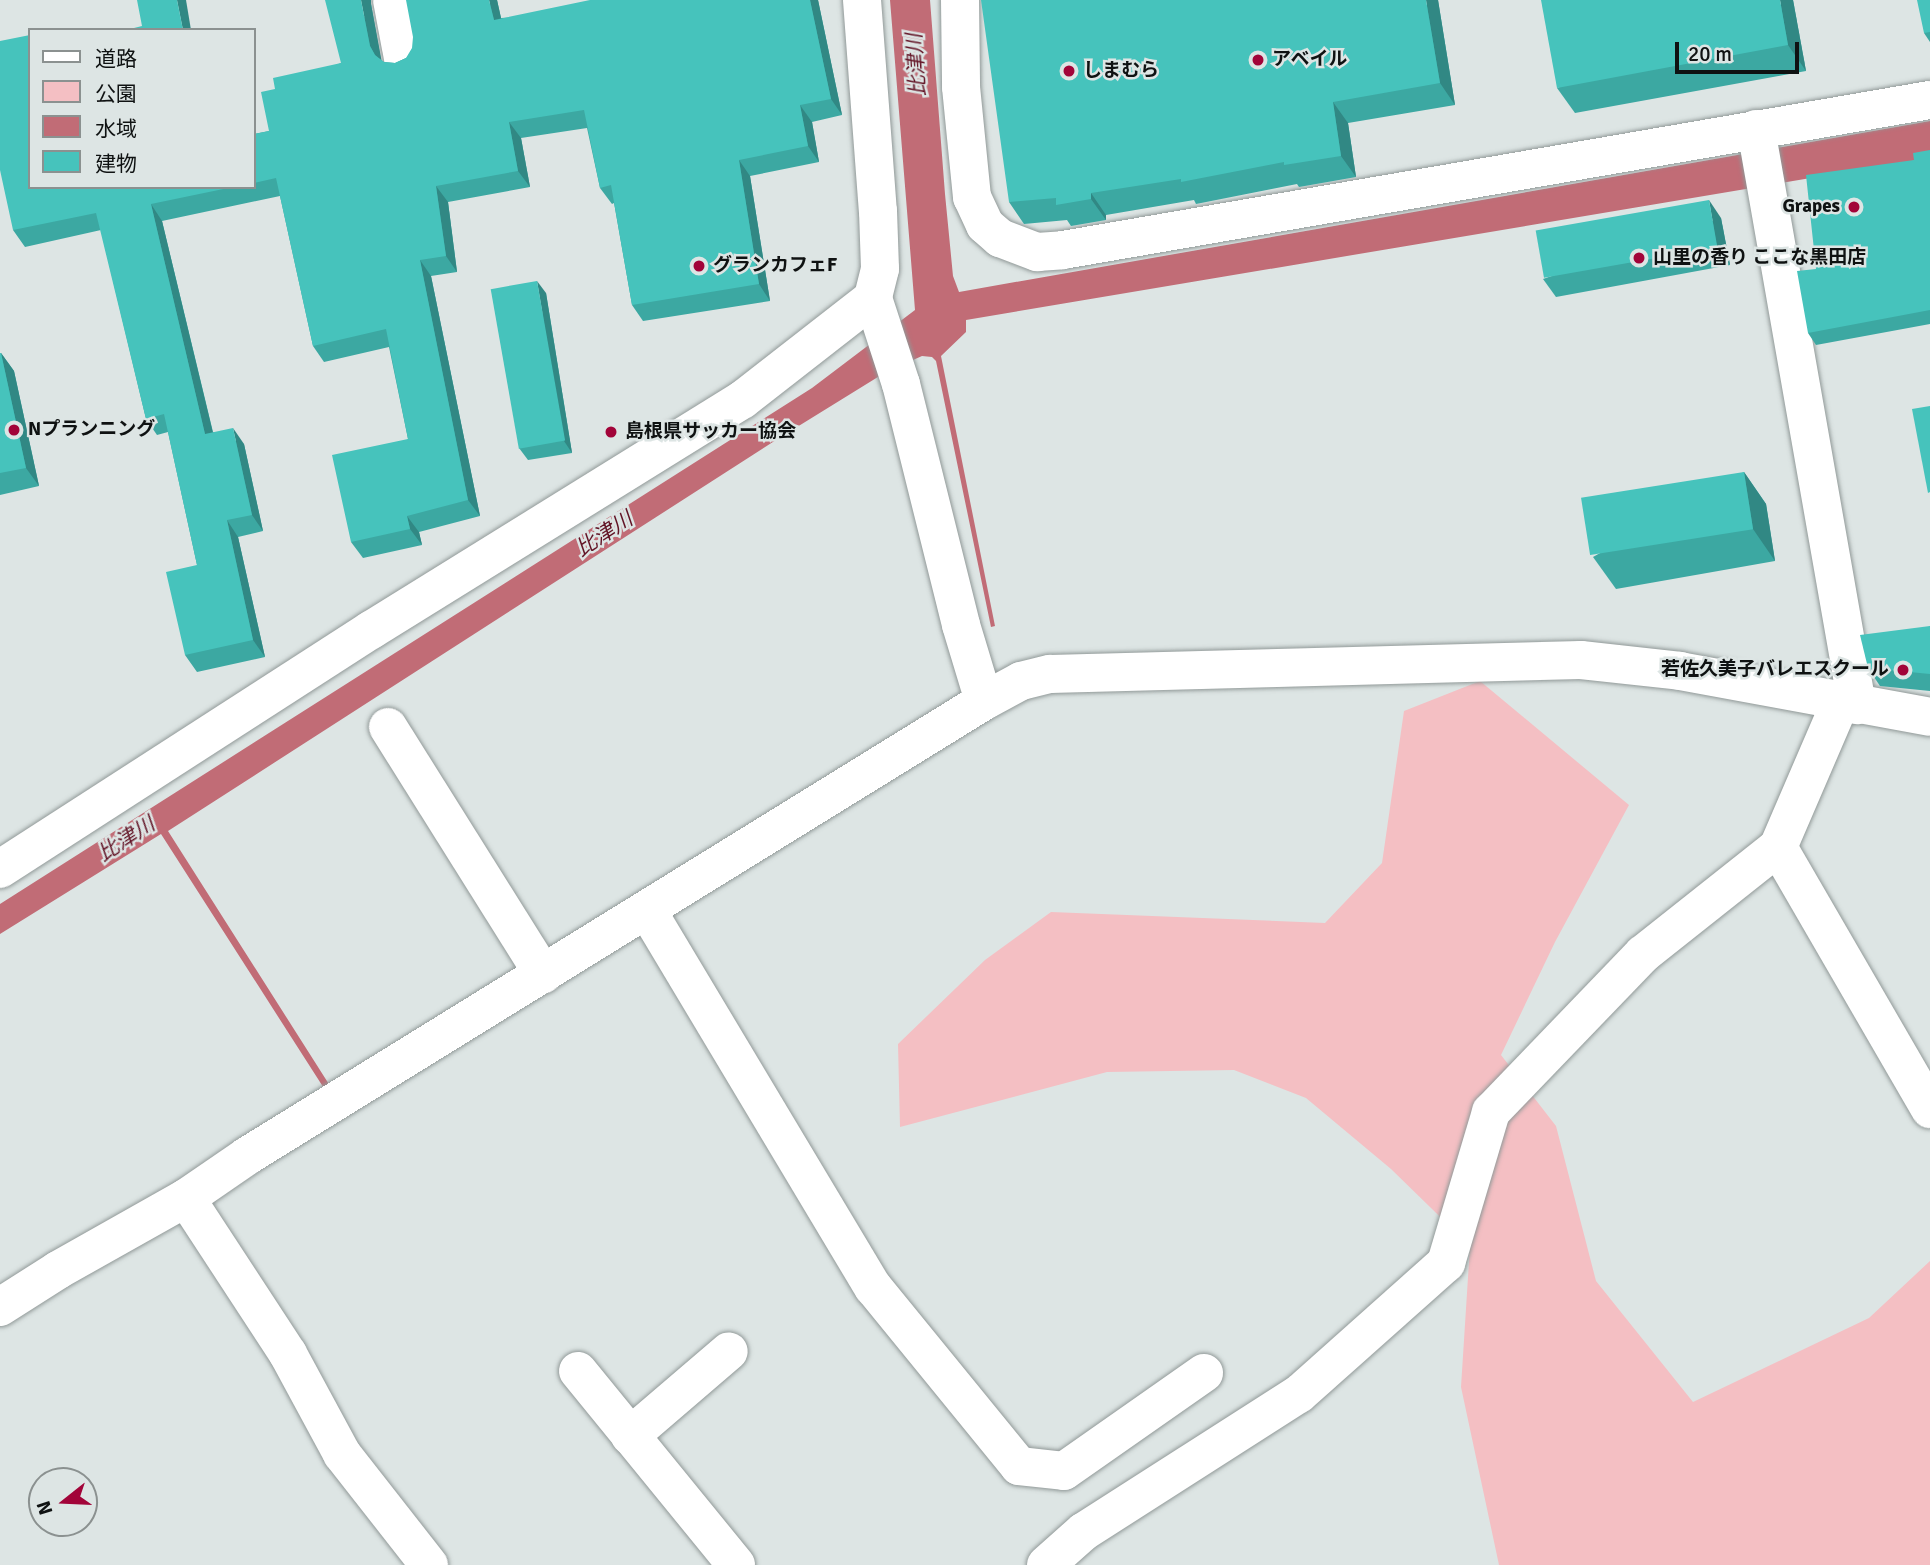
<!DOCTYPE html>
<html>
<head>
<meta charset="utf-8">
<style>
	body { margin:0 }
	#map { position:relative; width:1930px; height:1565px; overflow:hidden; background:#dde5e4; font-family:Signika,"Noto Sans JP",sans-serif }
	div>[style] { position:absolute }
	.green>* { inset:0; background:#f4bfc3 }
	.water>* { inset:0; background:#c16c76 }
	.roads { filter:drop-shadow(0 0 2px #919998) drop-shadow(0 0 2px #919998) }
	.minor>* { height:38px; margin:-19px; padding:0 19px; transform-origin:19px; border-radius:19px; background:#fff }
	.wall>* { inset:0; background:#3ca8a2 }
	.shaded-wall>* { inset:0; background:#318884 }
	.building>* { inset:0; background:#46c3bc; transform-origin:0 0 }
	.dots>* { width:19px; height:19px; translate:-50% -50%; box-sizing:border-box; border:4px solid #dde5e4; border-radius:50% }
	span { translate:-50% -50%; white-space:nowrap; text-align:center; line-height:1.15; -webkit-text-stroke:5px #dde5e4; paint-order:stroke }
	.poi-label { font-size:19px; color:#0f1212; font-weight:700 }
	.left { translate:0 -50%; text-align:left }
	.right { translate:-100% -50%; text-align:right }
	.water-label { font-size:21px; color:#621325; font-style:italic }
	.legend { position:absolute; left:28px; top:28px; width:228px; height:161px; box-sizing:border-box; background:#dde5e4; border:2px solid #8b9190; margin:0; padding:9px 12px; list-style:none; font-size:21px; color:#0f1212 }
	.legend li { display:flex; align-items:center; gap:14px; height:35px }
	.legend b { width:35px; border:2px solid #8b9190 }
	.north { position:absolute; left:28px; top:1467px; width:70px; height:70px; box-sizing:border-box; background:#dde5e4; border:2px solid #8b9190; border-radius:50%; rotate:252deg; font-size:19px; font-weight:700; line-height:28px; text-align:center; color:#0f1212 }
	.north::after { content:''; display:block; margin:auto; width:24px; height:32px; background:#a20439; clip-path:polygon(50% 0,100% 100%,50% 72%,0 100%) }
	.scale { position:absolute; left:1675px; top:42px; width:124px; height:32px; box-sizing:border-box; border:4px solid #0f1212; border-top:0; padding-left:9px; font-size:21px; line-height:24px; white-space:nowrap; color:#0f1212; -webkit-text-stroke:5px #dde5e4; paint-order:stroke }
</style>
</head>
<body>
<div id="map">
	<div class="green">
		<div style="clip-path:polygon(1480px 681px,1629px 805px,1555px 942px,1501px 1055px,1556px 1126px,1596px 1281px,1693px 1402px,1869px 1318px,1930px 1261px,1930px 1565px,1499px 1565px,1461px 1387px,1470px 1246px,1391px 1169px,1306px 1098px,1234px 1070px,1107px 1072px,900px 1127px,898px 1044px,985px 960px,1051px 912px,1325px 923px,1382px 863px,1404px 711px)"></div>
	</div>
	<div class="water">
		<div style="clip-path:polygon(890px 0,930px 0,945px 194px,953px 276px,959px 292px,1930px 121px,1930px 158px,966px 320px,966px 332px,941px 356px,995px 626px,991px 627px,936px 361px,932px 357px,922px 356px,886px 372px,776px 440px,168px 831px,332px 1089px,327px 1093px,161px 834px,0 934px,0 904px,812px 388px,915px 310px)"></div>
	</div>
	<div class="roads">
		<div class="minor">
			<div style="left:392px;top:0;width:59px;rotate:79.3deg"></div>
			<div style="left:862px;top:0;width:212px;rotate:85.7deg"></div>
			<div style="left:878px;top:211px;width:58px;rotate:88deg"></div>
			<div style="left:880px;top:269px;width:30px;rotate:104deg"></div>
			<div style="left:873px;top:298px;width:90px;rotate:72deg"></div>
			<div style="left:901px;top:384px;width:248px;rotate:76deg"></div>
			<div style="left:961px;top:625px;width:79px;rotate:73.2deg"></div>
			<div style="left:960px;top:0;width:87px;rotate:89.3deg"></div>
			<div style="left:961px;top:87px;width:111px;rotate:84.3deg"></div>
			<div style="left:972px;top:197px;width:31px;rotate:65deg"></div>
			<div style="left:985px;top:225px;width:20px;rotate:41deg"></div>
			<div style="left:1000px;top:238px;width:40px;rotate:21deg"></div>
			<div style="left:1037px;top:252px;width:26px;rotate:-4deg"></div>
			<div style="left:1063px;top:250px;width:880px;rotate:-9.82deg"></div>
			<div style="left:1756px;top:129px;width:585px;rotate:80.05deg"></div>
			<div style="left:1841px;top:701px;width:159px;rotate:113.3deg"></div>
			<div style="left:1778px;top:847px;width:303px;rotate:59.9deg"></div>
			<div style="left:388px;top:727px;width:292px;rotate:57.9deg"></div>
			<div style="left:0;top:869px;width:441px;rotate:-32.8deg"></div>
			<div style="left:371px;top:630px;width:437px;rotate:-31.8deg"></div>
			<div style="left:742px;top:400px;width:166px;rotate:-37.9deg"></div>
			<div style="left:647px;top:910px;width:440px;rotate:59.1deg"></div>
			<div style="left:873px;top:1287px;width:231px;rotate:50.8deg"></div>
			<div style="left:1019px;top:1466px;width:45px;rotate:6.3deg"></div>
			<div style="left:1064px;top:1471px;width:171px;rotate:-35deg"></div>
			<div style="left:186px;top:1198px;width:186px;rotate:56.8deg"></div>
			<div style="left:288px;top:1354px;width:114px;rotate:61.6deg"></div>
			<div style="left:342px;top:1454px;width:141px;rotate:51.9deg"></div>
			<div style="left:0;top:1307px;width:69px;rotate:-32.5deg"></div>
			<div style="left:58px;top:1270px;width:147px;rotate:-29.4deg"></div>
			<div style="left:186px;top:1198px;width:74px;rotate:-34.5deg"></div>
			<div style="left:247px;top:1156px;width:866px;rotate:-31.69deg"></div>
			<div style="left:984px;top:701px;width:42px;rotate:-28.4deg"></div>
			<div style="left:1021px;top:681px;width:30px;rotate:-14deg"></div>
			<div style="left:1050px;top:674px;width:531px;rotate:-1.51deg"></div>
			<div style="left:1581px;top:660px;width:100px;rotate:6.3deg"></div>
			<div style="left:1680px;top:671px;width:254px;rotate:10.4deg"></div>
			<div style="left:578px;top:1371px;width:250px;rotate:50.8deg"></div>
			<div style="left:630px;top:1436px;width:130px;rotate:-40.6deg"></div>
			<div style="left:1046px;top:1565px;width:50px;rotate:-41.7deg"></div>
			<div style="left:1083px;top:1532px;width:256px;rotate:-32.6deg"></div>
			<div style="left:1299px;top:1394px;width:197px;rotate:-41.7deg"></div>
			<div style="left:1446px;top:1263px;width:158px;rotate:-73.4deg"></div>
			<div style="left:1491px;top:1112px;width:219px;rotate:-46.1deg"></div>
			<div style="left:1643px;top:954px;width:172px;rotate:-38.4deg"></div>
		</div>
	</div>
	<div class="wall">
		<div style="clip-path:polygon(497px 0,501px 18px,818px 0,842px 115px,812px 122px,819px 162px,750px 176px,770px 301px,643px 321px,632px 305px,614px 203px,612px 204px,600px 188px,587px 128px,521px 138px,530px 187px,448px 202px,457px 272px,431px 276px,480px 516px,419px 532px,422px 545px,363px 558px,351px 542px,408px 439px,389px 347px,324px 362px,313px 346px,280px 196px,162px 221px,213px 432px,244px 444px,263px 531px,238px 537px,265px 657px,197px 672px,185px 655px,197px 565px,168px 432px,157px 435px,146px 419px,101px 230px,25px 247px,13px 230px,30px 187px,254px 187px,254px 134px,269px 131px,275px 89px,341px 63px,371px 4px,381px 60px,384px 62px,395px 63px,406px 58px)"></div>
		<div style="clip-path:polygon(1438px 0,1455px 105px,1348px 123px,1356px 177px,1299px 187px,1297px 184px,1196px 204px,1194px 200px,1106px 215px,1106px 220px,1071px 226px,1067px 220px,1024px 224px,1009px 202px)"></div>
		<div style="clip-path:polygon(1793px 0,1806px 71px,1575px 113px,1557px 88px)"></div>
		<div style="clip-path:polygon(1930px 0,1930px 42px,1924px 33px)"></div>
		<div style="clip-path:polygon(1930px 150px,1930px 324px,1816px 345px,1808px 333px,1816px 269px)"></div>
		<div style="clip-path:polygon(1721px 218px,1730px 265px,1556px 297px,1543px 279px)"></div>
		<div style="clip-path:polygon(546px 293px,572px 453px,528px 460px,519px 448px)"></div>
		<div style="clip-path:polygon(0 353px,1px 353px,14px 371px,39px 486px,0 495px)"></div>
		<div style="clip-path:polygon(1744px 472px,1766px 504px,1775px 561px,1616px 589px,1593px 557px)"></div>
		<div style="clip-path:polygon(1930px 626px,1930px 691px,1880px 686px,1868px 668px)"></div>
	</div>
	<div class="shaded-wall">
		<div style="clip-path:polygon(177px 0,186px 0,191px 30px,183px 30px)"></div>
		<div style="clip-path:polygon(361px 0,371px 0,371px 4px,382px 63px,375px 55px,370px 46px)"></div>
		<div style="clip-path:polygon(489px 0,497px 0,505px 36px,494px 20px)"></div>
		<div style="clip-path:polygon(810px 0,818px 0,842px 115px,831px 99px)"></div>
		<div style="clip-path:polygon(1426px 0,1438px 0,1455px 105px,1440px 83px)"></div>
		<div style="clip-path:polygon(1780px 0,1793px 0,1806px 71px,1788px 45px)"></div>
		<div style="clip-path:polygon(1333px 102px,1348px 123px,1356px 177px,1341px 156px)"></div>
		<div style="clip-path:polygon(800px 105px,812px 122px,819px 162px,808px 146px)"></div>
		<div style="clip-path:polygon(509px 122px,521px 138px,530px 187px,518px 171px)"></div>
		<div style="clip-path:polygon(739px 160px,750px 176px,770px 301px,759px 284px)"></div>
		<div style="clip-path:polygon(436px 186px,448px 202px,457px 272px,446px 256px)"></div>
		<div style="clip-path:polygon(1091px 193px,1106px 215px,1106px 220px,1091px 199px)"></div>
		<div style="clip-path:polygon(1709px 200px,1721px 218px,1730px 265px,1717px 247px)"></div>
		<div style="clip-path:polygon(151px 204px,162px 221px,217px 450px,205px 434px)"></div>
		<div style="clip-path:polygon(420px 260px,431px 276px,480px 516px,468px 500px)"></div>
		<div style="clip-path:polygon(537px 281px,546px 293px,572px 453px,564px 441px)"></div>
		<div style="clip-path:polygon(1px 353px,14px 371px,39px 486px,26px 468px)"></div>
		<div style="clip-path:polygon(233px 428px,244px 444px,263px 531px,252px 515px)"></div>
		<div style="clip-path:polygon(1744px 472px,1766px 504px,1775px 561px,1753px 529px)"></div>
		<div style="clip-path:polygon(407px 516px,419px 532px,422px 545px,410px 529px)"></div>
		<div style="clip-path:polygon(227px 520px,238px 537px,265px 657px,253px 640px)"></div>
	</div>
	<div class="building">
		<div style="clip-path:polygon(137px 0,177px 0,183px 30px,126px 30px,142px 26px)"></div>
		<div style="clip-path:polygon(325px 0,361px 0,370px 46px,375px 55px,384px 62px,395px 63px,406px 58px,412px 48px,413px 37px,406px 0,489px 0,494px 20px,590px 0,810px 0,831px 99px,800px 105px,808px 146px,739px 160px,759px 284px,632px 305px,611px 185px,600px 188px,584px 110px,509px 122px,518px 171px,436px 186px,446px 256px,420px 260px,468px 500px,407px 516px,410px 529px,351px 542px,332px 455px,408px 439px,386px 329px,313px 346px,276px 178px,254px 183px,254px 134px,269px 131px,261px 92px,275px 89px,273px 78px,341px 63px)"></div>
		<div style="clip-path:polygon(981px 0,1426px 0,1440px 83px,1333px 102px,1341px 156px,1284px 165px,1284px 162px,1181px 182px,1181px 179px,1091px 193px,1091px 199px,1056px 205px,1056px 198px,1009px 202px)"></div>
		<div style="clip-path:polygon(1541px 0,1780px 0,1788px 45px,1557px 88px)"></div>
		<div style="clip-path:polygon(1917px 0,1930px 0,1930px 32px,1924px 33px)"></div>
		<div style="clip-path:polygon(30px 35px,30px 187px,233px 187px,151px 204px,205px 434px,233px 428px,252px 515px,227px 520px,253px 640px,185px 655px,166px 572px,197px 565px,164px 414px,146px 419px,96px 213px,13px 230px,0 170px,0 41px)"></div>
		<div style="clip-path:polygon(1930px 150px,1930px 310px,1808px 333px,1797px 271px,1816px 269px,1806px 175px,1914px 160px,1913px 153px)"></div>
		<div style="left:1709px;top:200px;width:48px;height:176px;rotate:80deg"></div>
		<div style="left:537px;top:281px;width:162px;height:47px;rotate:80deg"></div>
		<div style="clip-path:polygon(0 353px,1px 353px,26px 468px,0 473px)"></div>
		<div style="clip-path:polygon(1930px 406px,1930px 492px,1928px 493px,1912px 409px)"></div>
		<div style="left:1744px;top:472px;width:58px;height:165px;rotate:81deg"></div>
		<div style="clip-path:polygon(1930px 626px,1930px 674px,1868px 668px,1860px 635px)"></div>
	</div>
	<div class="dots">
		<div style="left:1258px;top:60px;background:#a20439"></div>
		<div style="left:1069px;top:71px;background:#a20439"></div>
		<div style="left:1854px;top:207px;background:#a20439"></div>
		<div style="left:1639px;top:258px;background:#a20439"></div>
		<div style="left:699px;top:266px;background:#a20439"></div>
		<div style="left:14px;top:430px;background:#a20439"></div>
		<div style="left:611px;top:432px;background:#a20439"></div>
		<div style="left:1903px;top:670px;background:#a20439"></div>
	</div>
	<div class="poi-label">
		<span class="left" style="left:1272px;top:60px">アベイル</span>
		<span class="left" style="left:1083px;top:71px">しまむら</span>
		<span class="right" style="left:1840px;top:207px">Grapes</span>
		<span class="left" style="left:1653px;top:258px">山里の香り ここな黒田店</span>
		<span class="left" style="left:713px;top:266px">グランカフェF</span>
		<span class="left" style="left:28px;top:430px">Nプランニング</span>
		<span class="left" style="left:625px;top:432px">島根県サッカー協会</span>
		<span class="right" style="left:1889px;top:670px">若佐久美子バレエスクール</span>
	</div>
	<div class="water-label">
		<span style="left:916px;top:65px;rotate:-94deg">比津川</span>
		<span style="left:604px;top:534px;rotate:-33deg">比津川</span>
		<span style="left:126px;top:839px;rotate:-33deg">比津川</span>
	</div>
	<ul class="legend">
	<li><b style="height:9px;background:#fff"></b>道路</li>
	<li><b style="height:19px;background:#f4bfc3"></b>公園</li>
	<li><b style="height:19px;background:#c16c76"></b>水域</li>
	<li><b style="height:19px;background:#46c3bc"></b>建物</li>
	</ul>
	<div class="north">N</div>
	<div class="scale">20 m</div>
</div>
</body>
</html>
